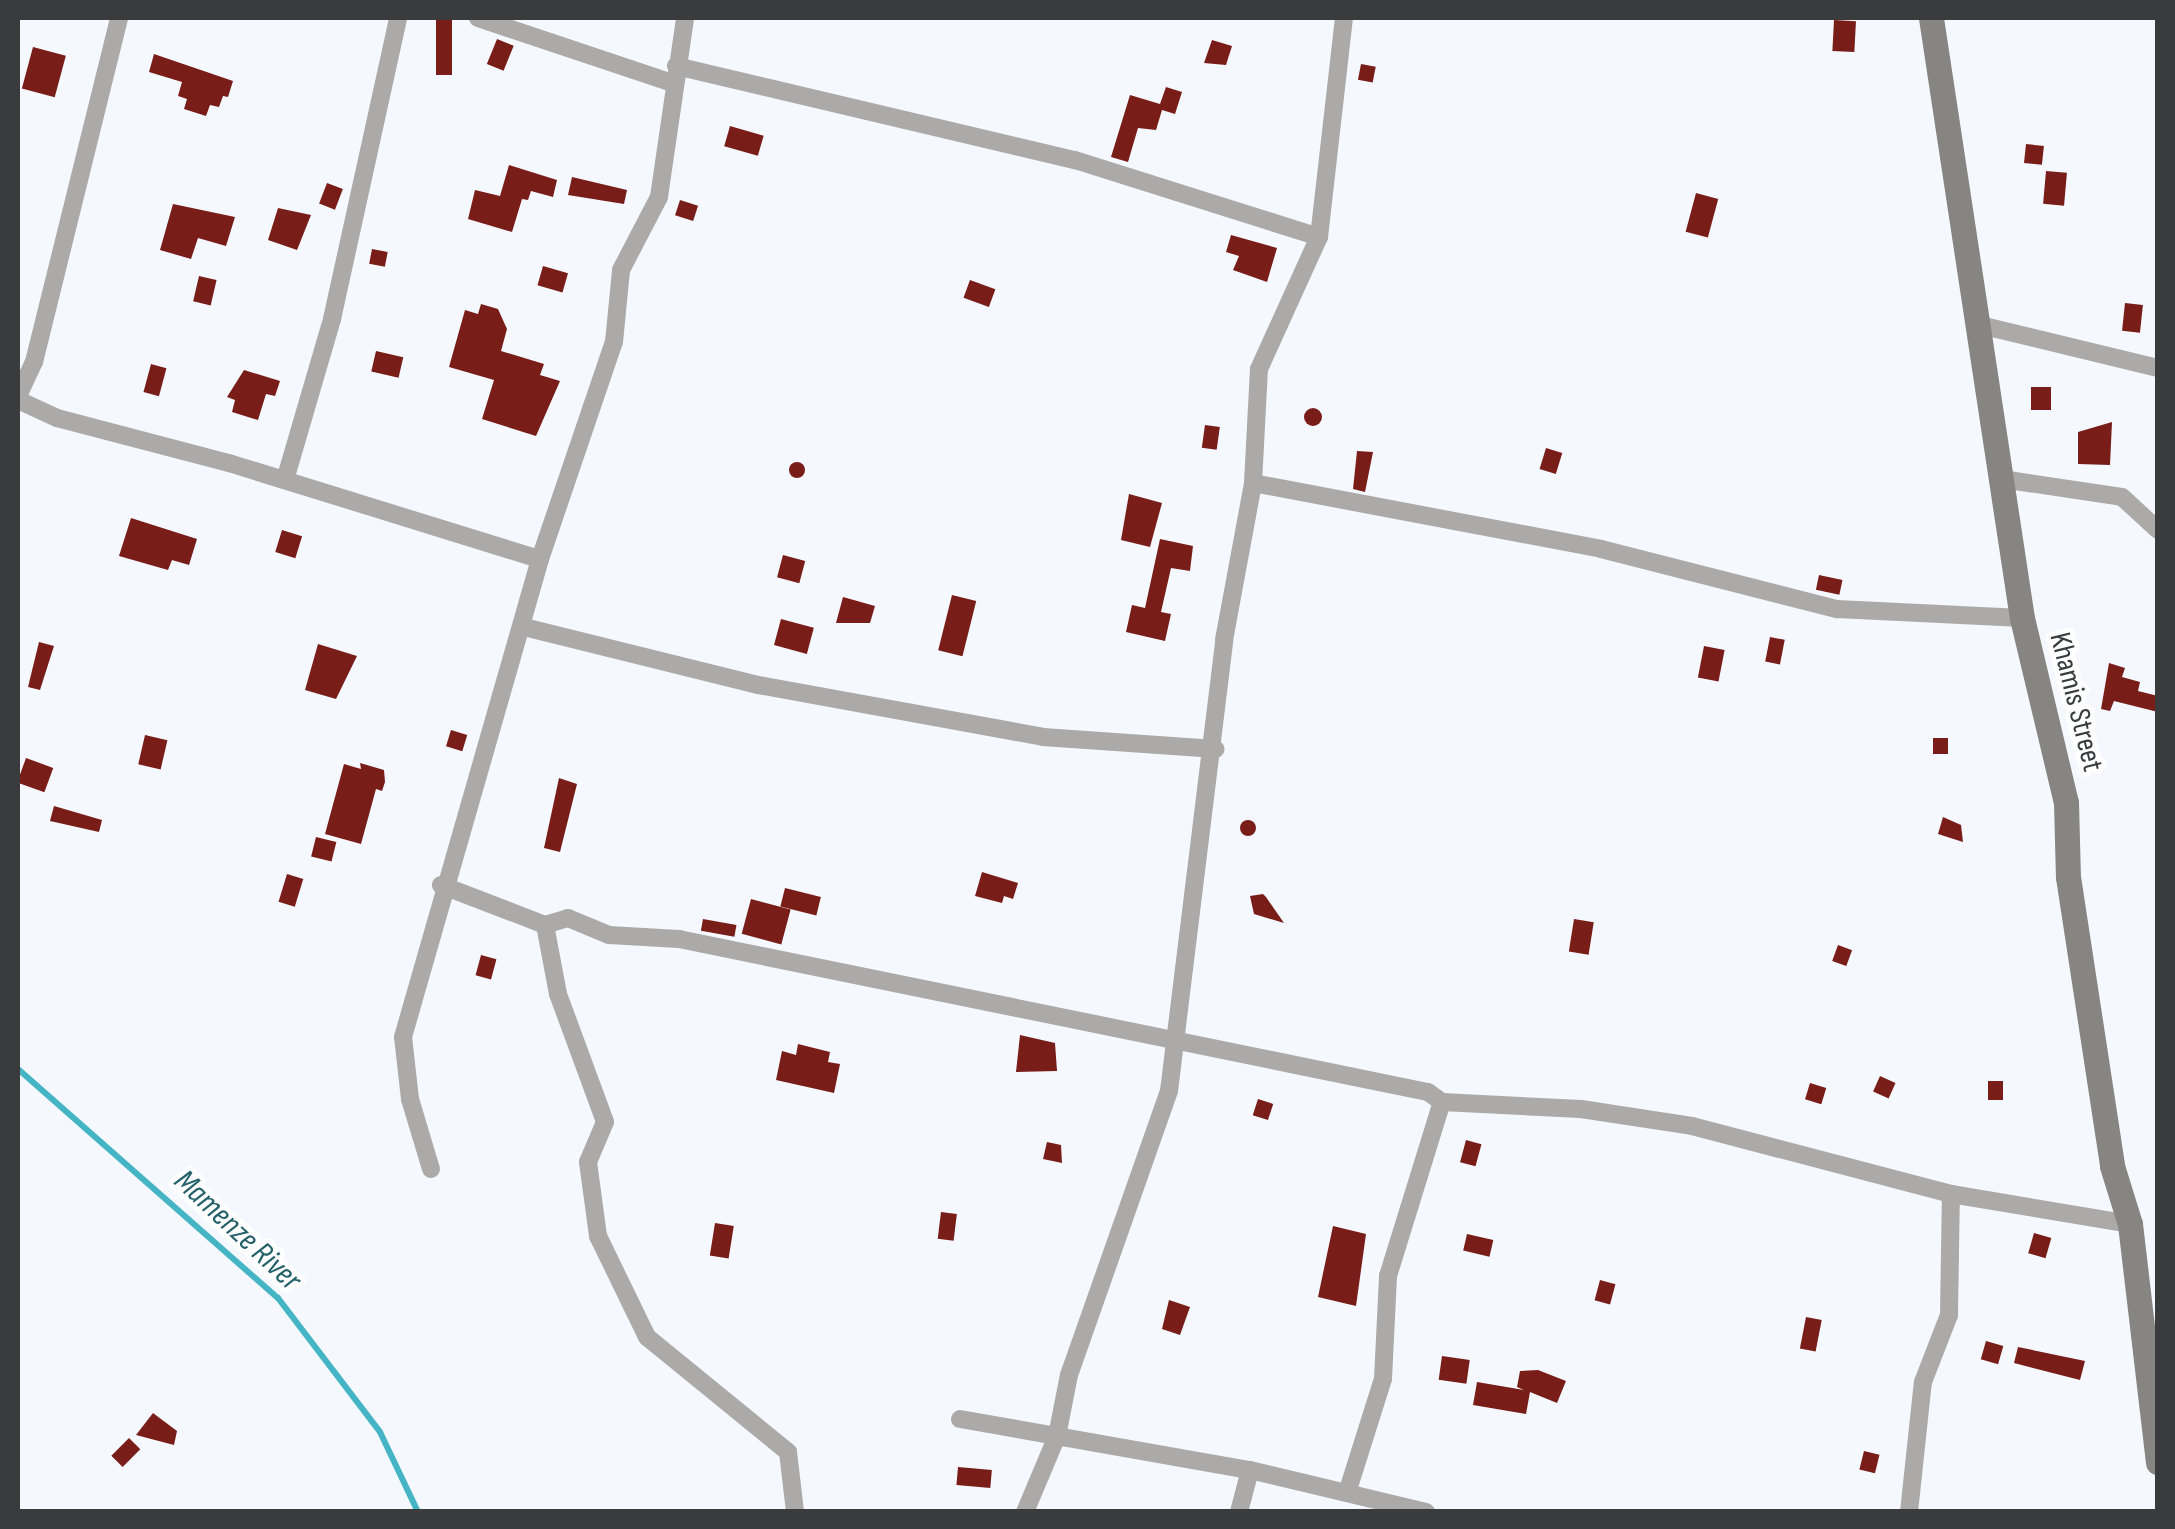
<!DOCTYPE html>
<html>
<head>
<meta charset="utf-8">
<style>
	body { margin:0 }
	#map { position:relative; width:2175px; height:1529px; overflow:hidden; background:#f5f8fe; font-family:"Sofia Sans Condensed",sans-serif }
	div>[style] { position:absolute }
	.stream>* { height:6px; margin:-3px; padding:0 3px; transform-origin:3px; border-radius:3px; background:#45b5c6 }
	.building>* { inset:0; background:#791d19; transform-origin:0 0 }
	.round { border-radius:50% }
	.street>* { height:18px; margin:-9px; padding:0 9px; transform-origin:9px; border-radius:9px; background:#abaaa8 }
	.secondary>* { height:25px; margin:-12.5px; padding:0 12.5px; transform-origin:12.5px; border-radius:12.5px; background:#868581 }
	span { translate:-50% -50%; white-space:nowrap; text-align:center; line-height:1.15; -webkit-text-stroke:10px #fff; paint-order:stroke }
	.street-label { font-size:30px; color:#3a3b3d }
	.water-label { font-size:32px; color:#24616a; font-style:italic }
	.frame { position:absolute; inset:0; border:20px solid #3a3b3d; pointer-events:none }
</style>
</head>
<body>
<div id="map">
	<div class="stream">
		<div style="left:18px;top:1069px;width:346px;rotate:41.4deg"></div>
		<div style="left:278px;top:1298px;width:168px;rotate:52.7deg"></div>
		<div style="left:380px;top:1432px;width:89px;rotate:64.6deg"></div>
	</div>
	<div class="building">
		<div style="left:436px;top:18px;width:16px;height:57px"></div>
		<div style="left:1834px;top:20px;width:22px;height:31px;rotate:3deg"></div>
		<div style="left:497px;top:39px;width:18px;height:27px;rotate:22deg"></div>
		<div style="clip-path:polygon(1212px 40px,1232px 46px,1226px 65px,1204px 63px)"></div>
		<div style="left:33px;top:47px;width:34px;height:43px;rotate:15deg"></div>
		<div style="clip-path:polygon(154px 54px,233px 81px,228px 97px,223px 96px,219px 107px,210px 105px,206px 116px,184px 109px,187px 99px,178px 96px,182px 82px,149px 72px)"></div>
		<div style="left:1361px;top:64px;width:15px;height:16px;rotate:11deg"></div>
		<div style="clip-path:polygon(1166px 87px,1182px 92px,1175px 114px,1162px 110px,1156px 130px,1138px 128px,1128px 162px,1111px 157px,1130px 95px,1160px 104px)"></div>
		<div style="left:730px;top:126px;width:35px;height:21px;rotate:16deg"></div>
		<div style="left:2026px;top:144px;width:18px;height:19px;rotate:6deg"></div>
		<div style="clip-path:polygon(509px 165px,557px 180px,553px 197px,531px 191px,528px 200px,522px 199px,512px 232px,468px 219px,475px 190px,500px 196px)"></div>
		<div style="left:2046px;top:171px;width:21px;height:33px;rotate:5deg"></div>
		<div style="clip-path:polygon(572px 177px,627px 190px,624px 204px,568px 195px)"></div>
		<div style="left:327px;top:183px;width:17px;height:22px;rotate:21deg"></div>
		<div style="left:1696px;top:193px;width:23px;height:40px;rotate:15deg"></div>
		<div style="left:680px;top:200px;width:19px;height:16px;rotate:18deg"></div>
		<div style="clip-path:polygon(173px 204px,235px 217px,226px 246px,198px 238px,191px 259px,160px 250px)"></div>
		<div style="clip-path:polygon(278px 208px,311px 215px,297px 250px,268px 240px)"></div>
		<div style="clip-path:polygon(1231px 235px,1277px 248px,1267px 282px,1233px 270px,1239px 256px,1226px 252px)"></div>
		<div style="left:372px;top:249px;width:16px;height:15px;rotate:11deg"></div>
		<div style="left:543px;top:266px;width:26px;height:20px;rotate:16deg"></div>
		<div style="left:199px;top:276px;width:18px;height:26px;rotate:13deg"></div>
		<div style="left:970px;top:280px;width:27px;height:19px;rotate:20deg"></div>
		<div style="left:2125px;top:303px;width:18px;height:28px;rotate:6deg"></div>
		<div style="clip-path:polygon(481px 304px,498px 309px,507px 329px,501px 351px,544px 364px,540px 375px,560px 381px,536px 436px,482px 419px,494px 380px,449px 367px,465px 310px,478px 314px)"></div>
		<div style="left:376px;top:351px;width:28px;height:21px;rotate:13deg"></div>
		<div style="left:151px;top:364px;width:16px;height:29px;rotate:15deg"></div>
		<div style="clip-path:polygon(244px 370px,280px 381px,275px 396px,266px 394px,258px 420px,232px 412px,235px 400px,227px 397px)"></div>
		<div style="left:2031px;top:387px;width:20px;height:23px"></div>
		<div class="round" style="left:1304px;top:408px;width:18px;height:18px"></div>
		<div style="clip-path:polygon(2112px 422px,2110px 465px,2078px 464px,2078px 432px)"></div>
		<div style="left:1205px;top:425px;width:15px;height:23px;rotate:8deg"></div>
		<div style="left:1546px;top:448px;width:17px;height:22px;rotate:17deg"></div>
		<div style="clip-path:polygon(1357px 451px,1373px 452px,1365px 492px,1353px 489px)"></div>
		<div class="round" style="left:789px;top:462px;width:16px;height:16px"></div>
		<div style="clip-path:polygon(1129px 494px,1162px 503px,1150px 547px,1121px 540px)"></div>
		<div style="clip-path:polygon(131px 518px,197px 539px,189px 565px,172px 560px,168px 570px,119px 556px)"></div>
		<div style="left:282px;top:530px;width:21px;height:23px;rotate:17deg"></div>
		<div style="clip-path:polygon(1160px 539px,1193px 546px,1190px 571px,1171px 568px,1161px 612px,1171px 614px,1165px 641px,1126px 632px,1132px 605px,1145px 608px)"></div>
		<div style="left:783px;top:555px;width:23px;height:23px;rotate:15deg"></div>
		<div style="left:1819px;top:575px;width:24px;height:15px;rotate:12deg"></div>
		<div style="left:952px;top:595px;width:25px;height:57px;rotate:14deg"></div>
		<div style="clip-path:polygon(843px 597px,875px 606px,870px 623px,836px 623px)"></div>
		<div style="left:781px;top:619px;width:34px;height:27px;rotate:15deg"></div>
		<div style="left:1770px;top:637px;width:15px;height:25px;rotate:11deg"></div>
		<div style="clip-path:polygon(39px 642px,54px 646px,40px 690px,28px 687px)"></div>
		<div style="clip-path:polygon(318px 644px,357px 656px,336px 699px,305px 690px)"></div>
		<div style="left:1704px;top:646px;width:21px;height:32px;rotate:11deg"></div>
		<div style="clip-path:polygon(2109px 663px,2125px 668px,2122px 677px,2140px 682px,2138px 691px,2158px 696px,2158px 712px,2114px 701px,2110px 711px,2101px 709px)"></div>
		<div style="left:451px;top:730px;width:17px;height:17px;rotate:17deg"></div>
		<div style="left:145px;top:735px;width:23px;height:30px;rotate:13deg"></div>
		<div style="left:1933px;top:738px;width:15px;height:16px"></div>
		<div style="left:26px;top:758px;width:29px;height:26px;rotate:20deg"></div>
		<div style="clip-path:polygon(360px 763px,384px 770px,385px 782px,382px 791px,376px 789px,361px 844px,325px 834px,344px 764px,361px 769px)"></div>
		<div style="clip-path:polygon(559px 778px,577px 784px,560px 852px,544px 848px)"></div>
		<div style="clip-path:polygon(54px 806px,102px 820px,99px 832px,50px 821px)"></div>
		<div style="clip-path:polygon(1943px 817px,1961px 825px,1963px 842px,1938px 834px)"></div>
		<div class="round" style="left:1240px;top:820px;width:16px;height:16px"></div>
		<div style="left:316px;top:837px;width:21px;height:20px;rotate:14deg"></div>
		<div style="clip-path:polygon(982px 872px,1018px 883px,1013px 899px,1004px 896px,1002px 903px,975px 896px)"></div>
		<div style="left:287px;top:874px;width:17px;height:29px;rotate:17deg"></div>
		<div style="left:785px;top:888px;width:37px;height:19px;rotate:14deg"></div>
		<div style="clip-path:polygon(1263px 894px,1266px 897px,1284px 923px,1254px 914px,1250px 896px)"></div>
		<div style="left:751px;top:899px;width:41px;height:36px;rotate:15deg"></div>
		<div style="left:703px;top:919px;width:34px;height:12px;rotate:10deg"></div>
		<div style="left:1574px;top:919px;width:20px;height:33px;rotate:9deg"></div>
		<div style="left:1838px;top:945px;width:15px;height:17px;rotate:20deg"></div>
		<div style="left:481px;top:955px;width:16px;height:21px;rotate:15deg"></div>
		<div style="clip-path:polygon(1020px 1035px,1055px 1043px,1057px 1071px,1016px 1072px)"></div>
		<div style="clip-path:polygon(798px 1044px,830px 1052px,828px 1062px,840px 1064px,834px 1093px,776px 1080px,782px 1051px,796px 1055px)"></div>
		<div style="left:1880px;top:1076px;width:17px;height:17px;rotate:24deg"></div>
		<div style="left:1988px;top:1081px;width:15px;height:19px"></div>
		<div style="left:1810px;top:1083px;width:17px;height:17px;rotate:17deg"></div>
		<div style="left:1258px;top:1099px;width:16px;height:17px;rotate:18deg"></div>
		<div style="left:1466px;top:1140px;width:16px;height:23px;rotate:15deg"></div>
		<div style="clip-path:polygon(1047px 1142px,1061px 1145px,1062px 1163px,1043px 1159px)"></div>
		<div style="left:941px;top:1212px;width:16px;height:27px;rotate:7deg"></div>
		<div style="left:715px;top:1223px;width:19px;height:33px;rotate:9deg"></div>
		<div style="clip-path:polygon(1333px 1226px,1366px 1234px,1356px 1306px,1318px 1297px)"></div>
		<div style="left:2034px;top:1233px;width:18px;height:21px;rotate:16deg"></div>
		<div style="left:1467px;top:1234px;width:27px;height:17px;rotate:13deg"></div>
		<div style="left:1600px;top:1280px;width:16px;height:21px;rotate:15deg"></div>
		<div style="clip-path:polygon(1169px 1300px,1190px 1307px,1180px 1335px,1162px 1329px)"></div>
		<div style="left:1806px;top:1317px;width:16px;height:32px;rotate:11deg"></div>
		<div style="left:1986px;top:1341px;width:18px;height:19px;rotate:16deg"></div>
		<div style="clip-path:polygon(2018px 1347px,2085px 1361px,2080px 1380px,2014px 1363px)"></div>
		<div style="left:1442px;top:1356px;width:28px;height:24px;rotate:8deg"></div>
		<div style="clip-path:polygon(1538px 1370px,1566px 1381px,1557px 1403px,1530px 1392px,1526px 1414px,1473px 1405px,1477px 1382px,1524px 1390px,1517px 1387px,1520px 1371px)"></div>
		<div style="clip-path:polygon(153px 1413px,177px 1431px,174px 1445px,136px 1435px)"></div>
		<div style="left:129px;top:1438px;width:16px;height:25px;rotate:45deg"></div>
		<div style="left:1864px;top:1451px;width:16px;height:19px;rotate:14deg"></div>
		<div style="left:958px;top:1467px;width:34px;height:18px;rotate:5deg"></div>
	</div>
	<div class="street">
		<div style="left:478px;top:18px;width:205px;rotate:18.5deg"></div>
		<div style="left:676px;top:66px;width:410px;rotate:13.3deg"></div>
		<div style="left:1075px;top:160px;width:256px;rotate:17.5deg"></div>
		<div style="left:1980px;top:325px;width:183px;rotate:13.6deg"></div>
		<div style="left:18px;top:396px;width:38px;rotate:-65deg"></div>
		<div style="left:34px;top:362px;width:354px;rotate:-76.1deg"></div>
		<div style="left:18px;top:400px;width:43px;rotate:24.8deg"></div>
		<div style="left:57px;top:418px;width:178px;rotate:14.7deg"></div>
		<div style="left:229px;top:463px;width:325px;rotate:17.2deg"></div>
		<div style="left:2002px;top:479px;width:121px;rotate:8.5deg"></div>
		<div style="left:2122px;top:497px;width:49px;rotate:42.5deg"></div>
		<div style="left:285px;top:480px;width:168px;rotate:-73.7deg"></div>
		<div style="left:332px;top:319px;width:308px;rotate:-77.6deg"></div>
		<div style="left:1253px;top:483px;width:354px;rotate:10.7deg"></div>
		<div style="left:1601px;top:549px;width:244px;rotate:14.3deg"></div>
		<div style="left:1837px;top:609px;width:185px;rotate:2.8deg"></div>
		<div style="left:524px;top:627px;width:241px;rotate:13.9deg"></div>
		<div style="left:758px;top:685px;width:290px;rotate:10.3deg"></div>
		<div style="left:1043px;top:737px;width:173px;rotate:4deg"></div>
		<div style="left:441px;top:885px;width:111px;rotate:21deg"></div>
		<div style="left:545px;top:925px;width:24px;rotate:-17deg"></div>
		<div style="left:568px;top:918px;width:44px;rotate:22.5deg"></div>
		<div style="left:609px;top:935px;width:70px;rotate:3.3deg"></div>
		<div style="left:679px;top:939px;width:764px;rotate:11.55deg"></div>
		<div style="left:1428px;top:1092px;width:17px;rotate:36deg"></div>
		<div style="left:1442px;top:1102px;width:139px;rotate:2.9deg"></div>
		<div style="left:1581px;top:1109px;width:112px;rotate:8.7deg"></div>
		<div style="left:1692px;top:1126px;width:268px;rotate:14.7deg"></div>
		<div style="left:1951px;top:1194px;width:181px;rotate:9.5deg"></div>
		<div style="left:545px;top:925px;width:70px;rotate:79.3deg"></div>
		<div style="left:558px;top:994px;width:136px;rotate:69.8deg"></div>
		<div style="left:605px;top:1122px;width:43px;rotate:113deg"></div>
		<div style="left:588px;top:1162px;width:75px;rotate:82.3deg"></div>
		<div style="left:598px;top:1236px;width:112px;rotate:64.1deg"></div>
		<div style="left:647px;top:1337px;width:182px;rotate:39.2deg"></div>
		<div style="left:788px;top:1452px;width:60px;rotate:83.3deg"></div>
		<div style="left:431px;top:1169px;width:73px;rotate:-106.7deg"></div>
		<div style="left:410px;top:1099px;width:62px;rotate:-96.4deg"></div>
		<div style="left:403px;top:1037px;width:497px;rotate:-74deg"></div>
		<div style="left:540px;top:559px;width:229px;rotate:-71.2deg"></div>
		<div style="left:614px;top:342px;width:72px;rotate:-84.4deg"></div>
		<div style="left:621px;top:270px;width:82px;rotate:-62.5deg"></div>
		<div style="left:659px;top:197px;width:181px;rotate:-81.7deg"></div>
		<div style="left:960px;top:1419px;width:294px;rotate:10deg"></div>
		<div style="left:1250px;top:1470px;width:181px;rotate:13.4deg"></div>
		<div style="left:1347px;top:1493px;width:120px;rotate:-72.5deg"></div>
		<div style="left:1383px;top:1379px;width:103px;rotate:-87.2deg"></div>
		<div style="left:1388px;top:1276px;width:182px;rotate:-72.8deg"></div>
		<div style="left:1025px;top:1512px;width:82px;rotate:-67.2deg"></div>
		<div style="left:1057px;top:1436px;width:62px;rotate:-78.9deg"></div>
		<div style="left:1069px;top:1375px;width:301px;rotate:-70.6deg"></div>
		<div style="left:1169px;top:1091px;width:454px;rotate:-83deg"></div>
		<div style="left:1224px;top:640px;width:160px;rotate:-79.5deg"></div>
		<div style="left:1253px;top:483px;width:114px;rotate:-87deg"></div>
		<div style="left:1259px;top:369px;width:145px;rotate:-65.6deg"></div>
		<div style="left:1319px;top:237px;width:220px;rotate:-83.5deg"></div>
		<div style="left:1239px;top:1512px;width:43px;rotate:-75.3deg"></div>
		<div style="left:1909px;top:1512px;width:131px;rotate:-83.9deg"></div>
		<div style="left:1923px;top:1382px;width:72px;rotate:-68.8deg"></div>
		<div style="left:1949px;top:1315px;width:121px;rotate:-89.1deg"></div>
	</div>
	<div class="secondary">
		<div style="left:1931px;top:18px;width:607px;rotate:81.38deg"></div>
		<div style="left:2022px;top:618px;width:189px;rotate:76.6deg"></div>
		<div style="left:2066px;top:802px;width:75px;rotate:88.5deg"></div>
		<div style="left:2068px;top:877px;width:292px;rotate:81.3deg"></div>
		<div style="left:2112px;top:1166px;width:61px;rotate:72.8deg"></div>
		<div style="left:2130px;top:1224px;width:240px;rotate:83.3deg"></div>
	</div>
	<div class="street-label">
		<span style="left:2076px;top:702px;rotate:76deg">Khamis Street</span>
	</div>
	<div class="water-label">
		<span style="left:237px;top:1231px;rotate:43deg">Mamenze River</span>
	</div>
	<div class="frame"></div>
</div>
</body>
</html>
